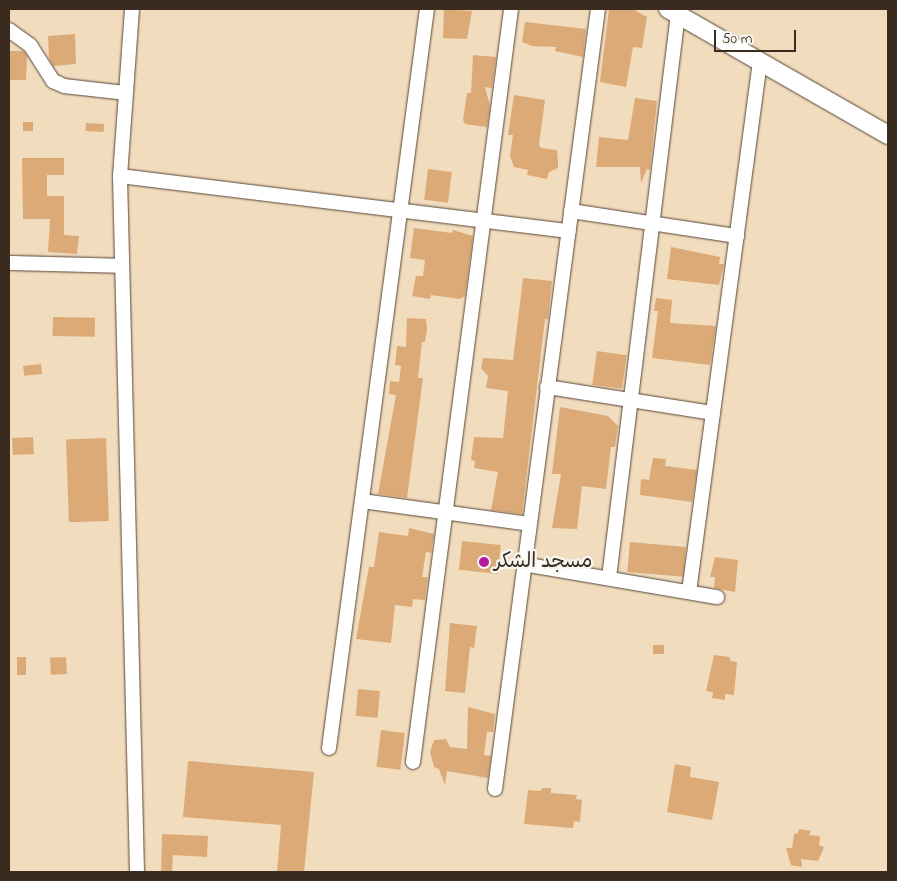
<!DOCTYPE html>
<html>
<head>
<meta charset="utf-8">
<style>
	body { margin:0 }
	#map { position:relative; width:897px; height:881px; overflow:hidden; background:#f2dcbe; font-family:"Indie Flower","Playpen Sans Arabic",sans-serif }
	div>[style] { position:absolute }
	.building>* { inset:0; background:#dcaa77; transform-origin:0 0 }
	.roads { filter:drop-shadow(0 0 1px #564536) drop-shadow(0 0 1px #564536) }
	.minor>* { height:14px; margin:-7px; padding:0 7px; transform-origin:7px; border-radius:7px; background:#fff }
	.major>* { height:18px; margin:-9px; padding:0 9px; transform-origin:9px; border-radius:9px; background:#fff }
	.dots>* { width:14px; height:14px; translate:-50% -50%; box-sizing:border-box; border:2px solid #f6f6f2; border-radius:50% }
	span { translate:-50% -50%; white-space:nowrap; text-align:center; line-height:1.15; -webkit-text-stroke:4.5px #f6f6f2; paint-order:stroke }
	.poi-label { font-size:20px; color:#3b2a1e }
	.left { translate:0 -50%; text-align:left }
	.frame { position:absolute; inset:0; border:10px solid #3b2a1e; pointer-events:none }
	.scale { position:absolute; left:714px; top:30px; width:82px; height:22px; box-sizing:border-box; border:2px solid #3b2a1e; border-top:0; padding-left:6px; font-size:15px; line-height:18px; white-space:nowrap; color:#3b2a1e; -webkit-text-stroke:4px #f6f6f2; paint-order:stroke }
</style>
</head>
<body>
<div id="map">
	<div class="building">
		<div style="clip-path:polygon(444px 9px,472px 11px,467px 39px,443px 38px)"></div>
		<div style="clip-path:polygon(609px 9px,633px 9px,647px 17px,642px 48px,633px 47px,626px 87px,600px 82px)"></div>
		<div style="clip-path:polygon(525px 22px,586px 29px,583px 57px,555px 51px,556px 47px,532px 46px,522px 42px)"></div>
		<div style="clip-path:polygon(75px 34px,76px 64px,53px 66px,49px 58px,48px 36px)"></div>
		<div style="clip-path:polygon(9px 51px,24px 51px,27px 56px,26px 80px,9px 80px)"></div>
		<div style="clip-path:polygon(473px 55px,496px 57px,492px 88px,485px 87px,490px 106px,487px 127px,465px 124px,463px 120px,467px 93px,471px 93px)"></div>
		<div style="clip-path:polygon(514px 95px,545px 100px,539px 145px,541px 148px,557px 150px,558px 163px,558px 168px,549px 172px,547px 179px,527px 175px,528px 170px,514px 167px,510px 156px,513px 135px,508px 135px)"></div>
		<div style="clip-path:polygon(635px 98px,657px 101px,650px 170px,647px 169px,641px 183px,640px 167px,596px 167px,599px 137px,628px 140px)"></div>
		<div style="left:23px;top:122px;width:10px;height:9px"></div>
		<div style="left:86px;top:123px;width:18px;height:8px;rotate:3deg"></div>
		<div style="clip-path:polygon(22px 158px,64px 158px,64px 175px,47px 175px,47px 196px,64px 196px,64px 235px,79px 236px,77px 254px,48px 252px,50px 219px,23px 219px)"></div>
		<div style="left:428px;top:169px;width:24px;height:31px;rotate:7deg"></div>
		<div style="clip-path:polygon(414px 228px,452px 233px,453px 230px,473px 236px,465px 296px,460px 299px,431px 295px,430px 299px,412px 296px,416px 276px,423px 276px,425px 260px,410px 258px)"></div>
		<div style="clip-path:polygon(671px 247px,720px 257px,719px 264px,724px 264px,719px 285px,667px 279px)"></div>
		<div style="clip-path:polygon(523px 278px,552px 281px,548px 319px,545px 319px,522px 514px,491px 510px,498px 472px,474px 468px,475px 461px,471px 460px,474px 437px,503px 438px,508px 391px,486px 388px,488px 376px,481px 368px,483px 358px,513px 360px)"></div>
		<div style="clip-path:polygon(656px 298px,672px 300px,670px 323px,716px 326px,710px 365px,652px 358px,658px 311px,654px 311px)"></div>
		<div style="left:53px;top:317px;width:42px;height:19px;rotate:1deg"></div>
		<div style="clip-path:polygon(407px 318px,426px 319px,427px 329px,425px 342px,422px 342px,418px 378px,423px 378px,407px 498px,378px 494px,396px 395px,389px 394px,390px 381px,399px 382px,401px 366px,395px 365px,397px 346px,406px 347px)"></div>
		<div style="left:597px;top:351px;width:30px;height:34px;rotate:8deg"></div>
		<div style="left:41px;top:364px;width:10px;height:18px;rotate:84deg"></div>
		<div style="clip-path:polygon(560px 407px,608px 416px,618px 426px,615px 447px,611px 447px,606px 489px,582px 486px,577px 529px,552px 528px,561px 474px,552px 474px)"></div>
		<div style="left:33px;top:437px;width:17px;height:21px;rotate:87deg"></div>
		<div style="left:106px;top:438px;width:83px;height:40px;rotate:88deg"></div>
		<div style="clip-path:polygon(653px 458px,666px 459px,665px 466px,697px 470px,692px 502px,640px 495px,641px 479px,649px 480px)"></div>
		<div style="clip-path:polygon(409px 528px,434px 534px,431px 553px,426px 552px,422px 577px,428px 577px,425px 600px,413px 599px,412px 607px,395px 605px,391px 643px,356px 639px,369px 567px,374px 567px,379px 532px,408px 536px)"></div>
		<div style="left:462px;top:541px;width:39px;height:29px;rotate:6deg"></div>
		<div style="left:630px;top:542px;width:56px;height:30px;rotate:5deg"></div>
		<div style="clip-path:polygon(715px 557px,738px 560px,735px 592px,714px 588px,715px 577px,710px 577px)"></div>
		<div style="clip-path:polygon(450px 623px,477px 626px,474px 648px,470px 647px,465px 693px,445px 691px)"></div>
		<div style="left:653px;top:645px;width:11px;height:9px"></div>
		<div style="clip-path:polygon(714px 655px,730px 657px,730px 661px,737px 662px,734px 695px,725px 694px,725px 700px,712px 698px,713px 692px,706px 691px)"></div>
		<div style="left:17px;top:657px;width:9px;height:18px"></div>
		<div style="left:66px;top:657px;width:17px;height:16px;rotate:87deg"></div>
		<div style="left:358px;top:689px;width:22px;height:27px;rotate:5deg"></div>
		<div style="clip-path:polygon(468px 707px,495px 714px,493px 732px,487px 732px,484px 755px,491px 756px,488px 778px,447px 771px,445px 785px,439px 769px,434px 767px,430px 752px,434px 740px,446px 739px,450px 747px,467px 749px)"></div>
		<div style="left:381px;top:730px;width:24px;height:37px;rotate:7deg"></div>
		<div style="clip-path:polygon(188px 761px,314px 772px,304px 872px,277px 872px,281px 825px,183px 817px)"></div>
		<div style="clip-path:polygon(675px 764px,691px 767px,690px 777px,719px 782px,712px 820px,667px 812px)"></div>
		<div style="clip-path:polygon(542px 788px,551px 788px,551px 793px,577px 795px,576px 799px,582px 800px,580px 822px,574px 821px,573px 828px,524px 824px,528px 790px,541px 791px)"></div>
		<div style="clip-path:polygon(799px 829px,811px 831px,809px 835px,820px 836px,819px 845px,824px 847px,818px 861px,801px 859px,802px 867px,791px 865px,786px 848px,792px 848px,794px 834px,798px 833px)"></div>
		<div style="clip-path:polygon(162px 834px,208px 836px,207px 857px,173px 855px,172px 872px,161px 872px)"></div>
	</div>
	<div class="roads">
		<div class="minor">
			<div style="left:132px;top:9px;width:167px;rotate:94.1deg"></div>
			<div style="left:120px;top:176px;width:696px;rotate:88.6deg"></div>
			<div style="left:9px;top:30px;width:26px;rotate:36deg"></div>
			<div style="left:30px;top:45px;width:43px;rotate:57.4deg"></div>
			<div style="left:53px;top:81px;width:12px;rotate:24deg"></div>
			<div style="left:64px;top:86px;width:61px;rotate:6.5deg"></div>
			<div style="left:120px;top:176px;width:452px;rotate:7deg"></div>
			<div style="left:571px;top:211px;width:168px;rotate:8.6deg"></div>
			<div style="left:9px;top:263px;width:112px;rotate:1.5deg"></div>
			<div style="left:547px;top:387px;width:168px;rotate:8.9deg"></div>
			<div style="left:362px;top:501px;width:169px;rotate:7.8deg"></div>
			<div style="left:523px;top:564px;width:197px;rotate:9.7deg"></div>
			<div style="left:609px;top:578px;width:568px;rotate:-83.03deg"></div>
			<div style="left:689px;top:592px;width:536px;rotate:-82.38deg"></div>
			<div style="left:329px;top:748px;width:745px;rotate:-82.45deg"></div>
			<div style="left:413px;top:762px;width:759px;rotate:-82.58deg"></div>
			<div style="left:495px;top:789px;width:787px;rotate:-82.48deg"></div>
		</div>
		<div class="major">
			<div style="left:668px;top:9px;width:254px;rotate:29.8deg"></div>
		</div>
	</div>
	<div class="dots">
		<div style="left:484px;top:562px;background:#b5179e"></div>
	</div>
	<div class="poi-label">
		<span class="left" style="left:494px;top:562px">مسجد الشكر</span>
	</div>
	<div class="frame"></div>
	<div class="scale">50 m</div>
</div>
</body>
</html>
